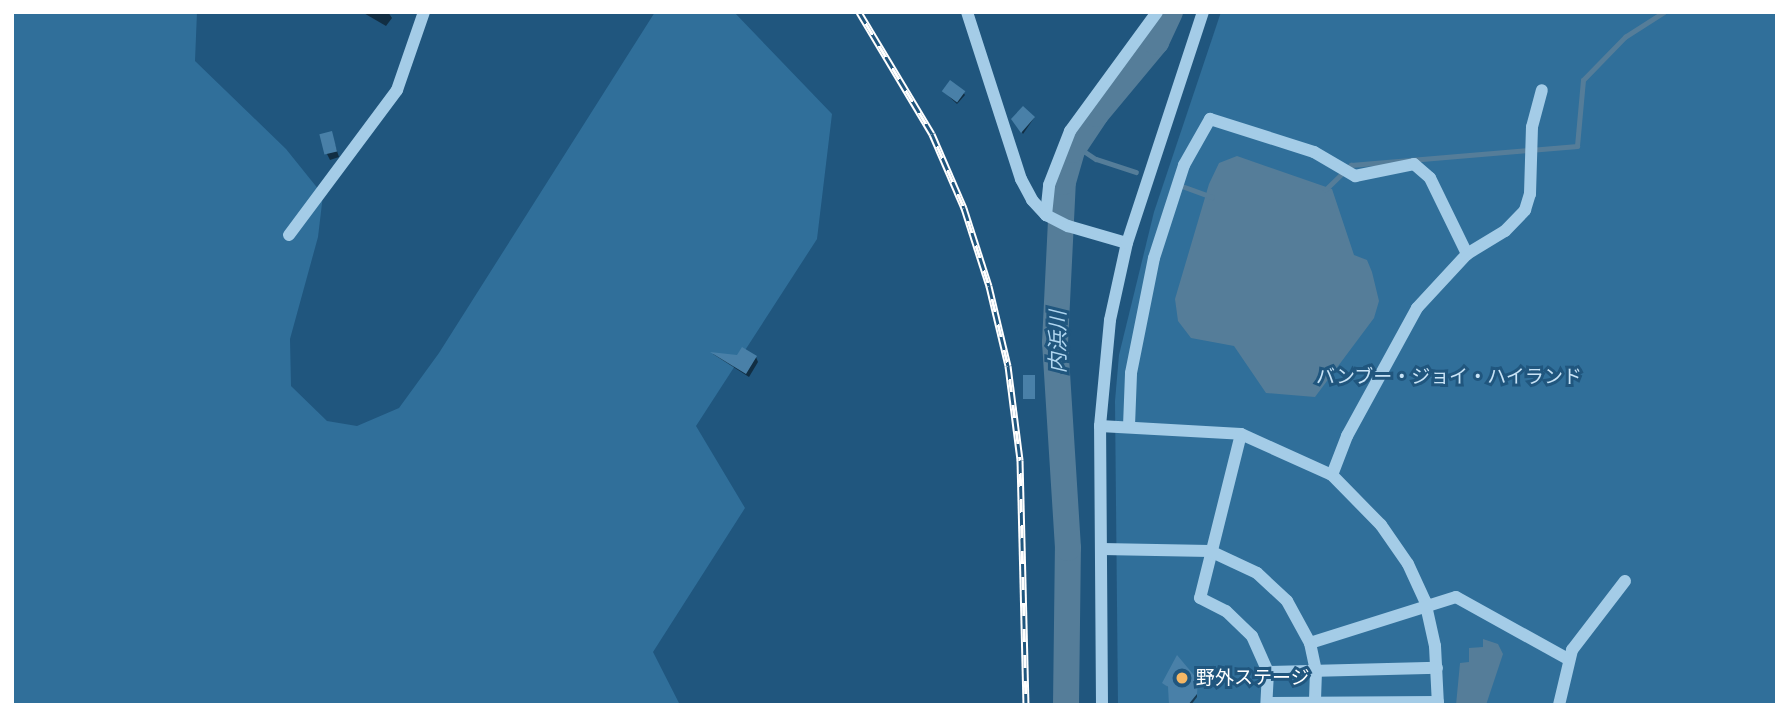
<!DOCTYPE html>
<html>
<head>
<meta charset="utf-8">
<style>
	body { margin:0 }
	#map { position:relative; width:1789px; height:717px; overflow:hidden; background:#20567e; font-family:"IBM Plex Sans","Noto Sans JP",sans-serif }
	div>[style] { position:absolute }
	.green>* { inset:0; background:#306f9a }
	.water>* { inset:0; background:#557d99 }
	.shadow>* { inset:0; background:#0007 }
	.stream>* { height:4.5px; margin:-2.25px; padding:0 2.25px; transform-origin:2.25px; border-radius:2.25px; background:#557d99 }
	.river>* { height:26px; margin:-13px; padding:0 13px; transform-origin:13px; border-radius:13px; background:#557d99 }
	.building>* { inset:0; background:#4980a8; transform-origin:0 0 }
	.minor>* { height:12px; margin:-6px; padding:0 6px; transform-origin:6px; border-radius:6px; background:#a4cce7 }
	.rail>* { height:7px; margin-top:-3.5px; transform-origin:0; background:repeating-linear-gradient(90deg,#20567e 0 13px,#fff 0 26px); box-sizing:border-box; border-block:2px solid #fff }
	.dots>* { width:19px; height:19px; translate:-50% -50%; box-sizing:border-box; border:4px solid #20567e; border-radius:50% }
	span { translate:-50% -50%; white-space:nowrap; text-align:center; line-height:1.15; -webkit-text-stroke:6px #20567e; paint-order:stroke }
	.park-label { font-size:19px; color:#c8e3f6 }
	.poi-label { font-size:19px; color:#fff }
	.left { translate:0 -50%; text-align:left }
	.water-label { font-size:21px; color:#afd5ef; font-style:italic }
	.frame { position:absolute; inset:0; border:14px solid #fff; pointer-events:none }
</style>
</head>
<body>
<div id="map">
	<div class="green">
		<div style="clip-path:polygon(12px 12px,197px 12px,195px 61px,286px 149px,323px 195px,318px 237px,290px 339px,291px 386px,327px 421px,357px 426px,399px 408px,439px 353px,655px 12px,734px 12px,832px 114px,817px 239px,696px 426px,745px 508px,653px 652px,680px 705px,12px 705px)"></div>
		<div style="clip-path:polygon(1221px 12px,1777px 12px,1777px 705px,1118px 705px,1115px 401px,1119px 355px,1154px 212px)"></div>
	</div>
	<div class="water">
		<div style="clip-path:polygon(1237px 156px,1332px 189px,1354px 255px,1367px 260px,1372px 272px,1379px 301px,1374px 318px,1315px 397px,1266px 393px,1234px 346px,1191px 338px,1178px 321px,1175px 299px,1209px 184px,1219px 163px)"></div>
		<div style="clip-path:polygon(1483px 639px,1498px 644px,1503px 654px,1486px 705px,1456px 705px,1460px 663px,1469px 662px,1469px 648px,1483px 647px)"></div>
	</div>
	<div class="shadow">
		<div style="clip-path:polygon(362px 12px,388px 12px,392px 18px,386px 26px)"></div>
		<div style="clip-path:polygon(943px 91px,963px 92px,965px 95px,957px 104px)"></div>
		<div style="clip-path:polygon(1034px 118px,1023px 134px,1014px 119px)"></div>
		<div style="clip-path:polygon(331px 133px,339px 157px,330px 160px,327px 154px)"></div>
		<div style="clip-path:polygon(713px 354px,756px 357px,758px 362px,749px 377px)"></div>
		<div style="clip-path:polygon(1197px 681px,1197px 697px,1191px 705px,1170px 705px,1170px 689px,1164px 683px)"></div>
	</div>
	<div class="stream">
		<div style="left:1075px;top:145px;width:25px;rotate:34deg"></div>
		<div style="left:1096px;top:159px;width:42px;rotate:18deg"></div>
		<div style="left:1182px;top:186px;width:32px;rotate:20deg"></div>
		<div style="left:1325px;top:190px;width:36px;rotate:-44deg"></div>
		<div style="left:1351px;top:165px;width:227px;rotate:-4.8deg"></div>
		<div style="left:1577px;top:146px;width:66px;rotate:-84.8deg"></div>
		<div style="left:1583px;top:80px;width:60px;rotate:-45.7deg"></div>
		<div style="left:1625px;top:37px;width:46px;rotate:-32.7deg"></div>
	</div>
	<div class="river">
		<div style="left:1066px;top:705px;width:157px;rotate:-89.3deg"></div>
		<div style="left:1068px;top:548px;width:205px;rotate:-93.6deg"></div>
		<div style="left:1055px;top:343px;width:161px;rotate:-87.2deg"></div>
		<div style="left:1063px;top:182px;width:33px;rotate:-74deg"></div>
		<div style="left:1072px;top:150px;width:43px;rotate:-56.3deg"></div>
		<div style="left:1096px;top:114px;width:94px;rotate:-50.2deg"></div>
		<div style="left:1156px;top:42px;width:33px;rotate:-65deg"></div>
	</div>
	<div class="building">
		<div style="left:950px;top:80px;width:19px;height:14px;rotate:36deg"></div>
		<div style="clip-path:polygon(1023px 106px,1035px 117px,1021px 133px,1011px 119px)"></div>
		<div style="left:332px;top:131px;width:21px;height:13px;rotate:76deg"></div>
		<div style="clip-path:polygon(742px 347px,757px 356px,746px 374px,710px 352px,737px 355px)"></div>
		<div style="left:1023px;top:375px;width:12px;height:24px"></div>
		<div style="clip-path:polygon(1177px 655px,1198px 680px,1197px 694px,1188px 705px,1169px 705px,1168px 687px,1162px 683px)"></div>
	</div>
	<div class="minor">
		<div style="left:967px;top:12px;width:176px;rotate:72.1deg"></div>
		<div style="left:1021px;top:179px;width:24px;rotate:62deg"></div>
		<div style="left:1032px;top:200px;width:21px;rotate:47deg"></div>
		<div style="left:1046px;top:215px;width:25px;rotate:27deg"></div>
		<div style="left:1068px;top:226px;width:61px;rotate:16.1deg"></div>
		<div style="left:1046px;top:215px;width:30px;rotate:-84deg"></div>
		<div style="left:1049px;top:185px;width:58px;rotate:-68.7deg"></div>
		<div style="left:1070px;top:131px;width:147px;rotate:-53.8deg"></div>
		<div style="left:289px;top:235px;width:181px;rotate:-53.3deg"></div>
		<div style="left:397px;top:90px;width:83px;rotate:-70.9deg"></div>
		<div style="left:1100px;top:426px;width:141px;rotate:3.2deg"></div>
		<div style="left:1241px;top:434px;width:100px;rotate:24.3deg"></div>
		<div style="left:1332px;top:475px;width:70px;rotate:45.6deg"></div>
		<div style="left:1381px;top:525px;width:47px;rotate:55.3deg"></div>
		<div style="left:1408px;top:564px;width:41px;rotate:65.3deg"></div>
		<div style="left:1425px;top:601px;width:46px;rotate:77.5deg"></div>
		<div style="left:1435px;top:646px;width:59px;rotate:87.1deg"></div>
		<div style="left:1129px;top:426px;width:53px;rotate:-87.8deg"></div>
		<div style="left:1131px;top:373px;width:117px;rotate:-78.7deg"></div>
		<div style="left:1154px;top:258px;width:98px;rotate:-72.1deg"></div>
		<div style="left:1184px;top:165px;width:53px;rotate:-60.5deg"></div>
		<div style="left:1210px;top:119px;width:109px;rotate:17.6deg"></div>
		<div style="left:1314px;top:152px;width:48px;rotate:30.3deg"></div>
		<div style="left:1355px;top:176px;width:60px;rotate:-11.5deg"></div>
		<div style="left:1414px;top:164px;width:21px;rotate:41deg"></div>
		<div style="left:1430px;top:178px;width:85px;rotate:64deg"></div>
		<div style="left:1241px;top:434px;width:169px;rotate:104deg"></div>
		<div style="left:1200px;top:598px;width:29px;rotate:27deg"></div>
		<div style="left:1226px;top:611px;width:36px;rotate:44deg"></div>
		<div style="left:1252px;top:636px;width:39px;rotate:66deg"></div>
		<div style="left:1268px;top:672px;width:33px;rotate:93deg"></div>
		<div style="left:1332px;top:475px;width:42px;rotate:-69deg"></div>
		<div style="left:1347px;top:436px;width:146px;rotate:-61.3deg"></div>
		<div style="left:1417px;top:308px;width:74px;rotate:-47.2deg"></div>
		<div style="left:1467px;top:254px;width:44px;rotate:-31.2deg"></div>
		<div style="left:1505px;top:231px;width:29px;rotate:-46deg"></div>
		<div style="left:1525px;top:210px;width:17px;rotate:-73deg"></div>
		<div style="left:1530px;top:194px;width:67px;rotate:-88.3deg"></div>
		<div style="left:1532px;top:127px;width:38px;rotate:-75deg"></div>
		<div style="left:1102px;top:549px;width:108px;rotate:1.1deg"></div>
		<div style="left:1210px;top:551px;width:52px;rotate:25.1deg"></div>
		<div style="left:1257px;top:573px;width:41px;rotate:43deg"></div>
		<div style="left:1287px;top:601px;width:48px;rotate:61.3deg"></div>
		<div style="left:1310px;top:643px;width:29px;rotate:78deg"></div>
		<div style="left:1316px;top:671px;width:34px;rotate:92deg"></div>
		<div style="left:1310px;top:643px;width:153px;rotate:-17.5deg"></div>
		<div style="left:1456px;top:597px;width:128px;rotate:29deg"></div>
		<div style="left:1268px;top:672px;width:169px;rotate:-1.4deg"></div>
		<div style="left:1267px;top:703px;width:171px;rotate:-0.3deg"></div>
		<div style="left:1102px;top:705px;width:279px;rotate:-90.4deg"></div>
		<div style="left:1100px;top:426px;width:106px;rotate:-84.6deg"></div>
		<div style="left:1110px;top:320px;width:79px;rotate:-77.6deg"></div>
		<div style="left:1127px;top:243px;width:243px;rotate:-71.8deg"></div>
		<div style="left:1559px;top:705px;width:57px;rotate:-76.7deg"></div>
		<div style="left:1572px;top:650px;width:87px;rotate:-52.5deg"></div>
	</div>
	<div class="rail">
		<div style="left:859px;top:12px;width:142px;rotate:59.1deg"></div>
		<div style="left:932px;top:134px;width:81px;rotate:66.6deg"></div>
		<div style="left:964px;top:208px;width:82px;rotate:72.2deg"></div>
		<div style="left:989px;top:286px;width:82px;rotate:76.6deg"></div>
		<div style="left:1008px;top:366px;width:95px;rotate:82.7deg"></div>
		<div style="left:1020px;top:460px;width:245px;rotate:88.6deg"></div>
	</div>
	<div class="dots">
		<div style="left:1182px;top:678px;background:#f4b765"></div>
	</div>
	<div class="park-label">
		<span style="left:1449px;top:377px">バンブー・ジョイ・ハイランド</span>
	</div>
	<div class="poi-label">
		<span class="left" style="left:1196px;top:678px">野外ステージ</span>
	</div>
	<div class="water-label">
		<span style="left:1057px;top:342px;rotate:-90deg">内浜川</span>
	</div>
	<div class="frame"></div>
</div>
</body>
</html>
